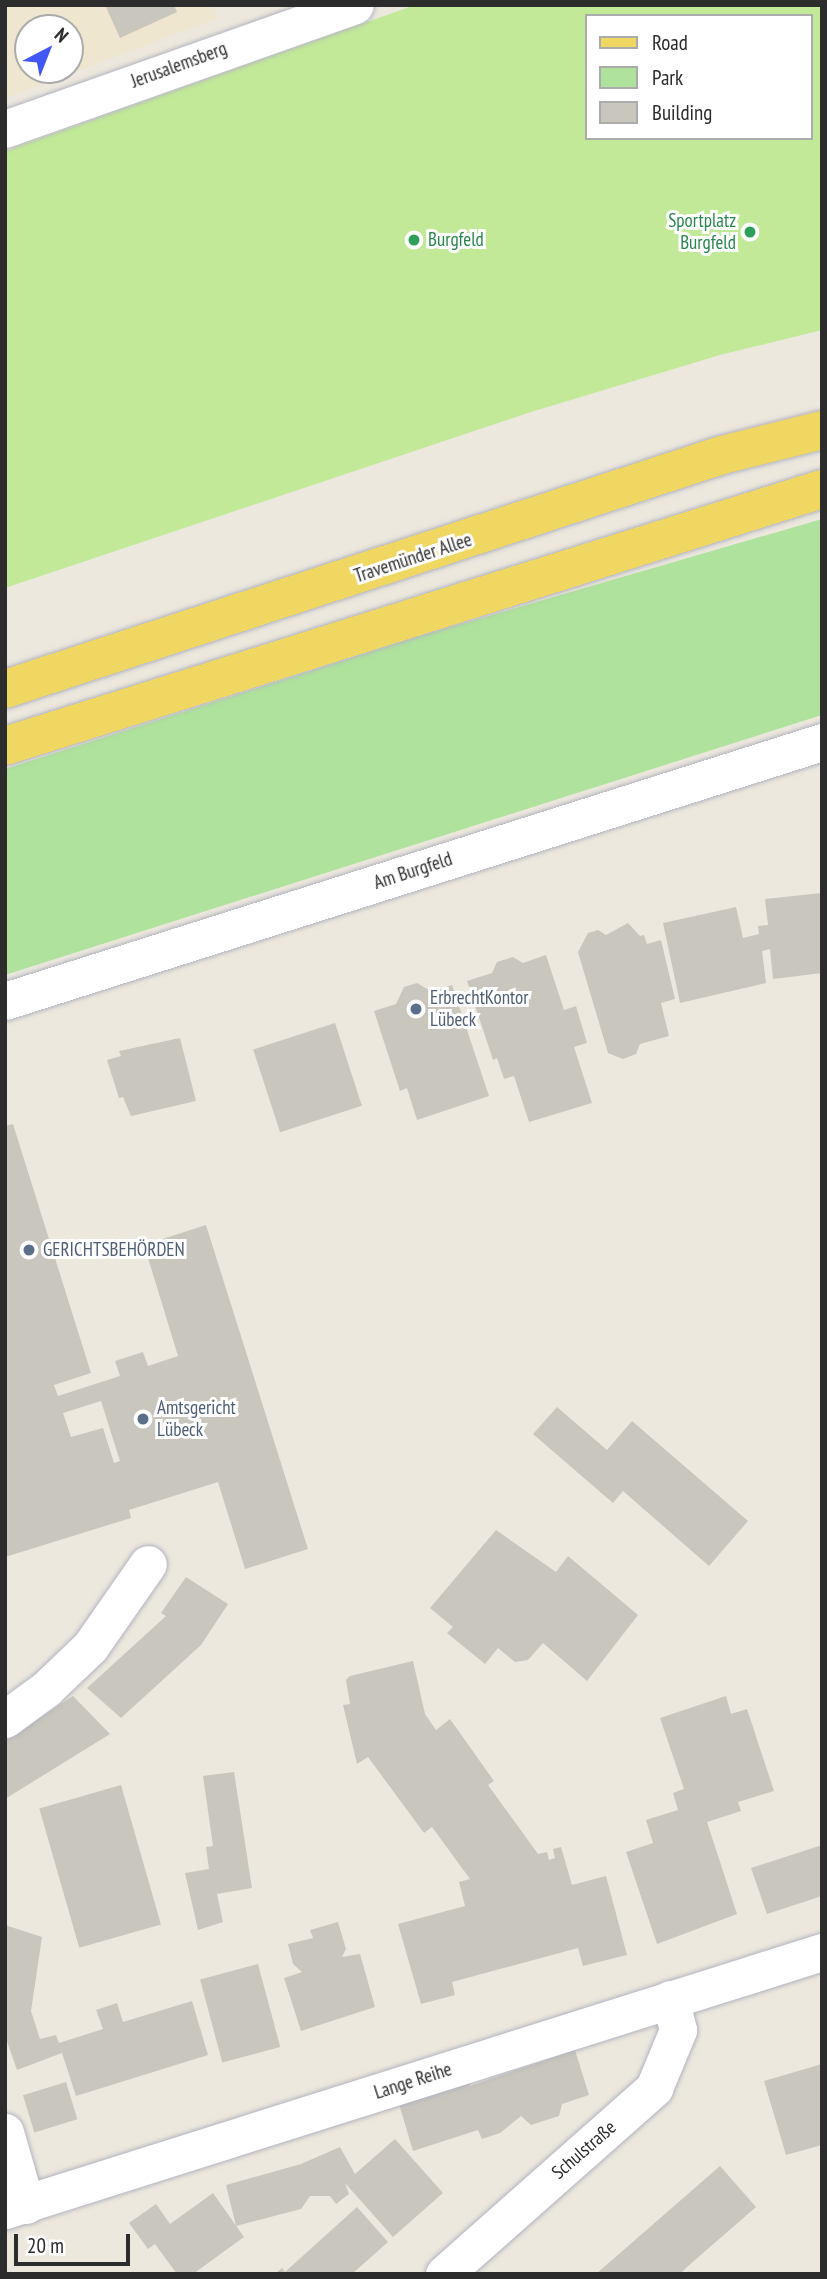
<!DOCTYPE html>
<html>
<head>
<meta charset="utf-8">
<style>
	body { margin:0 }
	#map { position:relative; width:827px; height:2279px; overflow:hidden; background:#ede8de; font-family:"PT Sans Narrow",sans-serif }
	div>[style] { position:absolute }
	.education>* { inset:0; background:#eee6ce }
	.green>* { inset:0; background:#afe29c }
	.pitch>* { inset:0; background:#c2e998 }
	.building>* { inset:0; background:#c9c6bd; transform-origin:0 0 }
	.roads { filter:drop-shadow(0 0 2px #b2b4bf) drop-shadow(0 0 2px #b2b4bf) }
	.minor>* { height:37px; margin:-18.5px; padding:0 18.5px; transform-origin:18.5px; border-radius:18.5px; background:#fff }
	.major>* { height:38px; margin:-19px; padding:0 19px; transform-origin:19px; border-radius:19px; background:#efd762 }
	.dots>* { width:19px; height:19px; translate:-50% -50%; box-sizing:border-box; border:4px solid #fff; border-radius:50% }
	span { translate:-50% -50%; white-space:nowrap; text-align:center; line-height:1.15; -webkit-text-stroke:6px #fff; paint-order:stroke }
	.street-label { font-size:19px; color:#2c2c2c }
	.leisure-label { font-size:19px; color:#27864d }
	.right { translate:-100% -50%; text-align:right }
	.left { translate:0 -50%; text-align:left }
	.service-label { font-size:19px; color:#4e5e75 }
	.frame { position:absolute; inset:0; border:7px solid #2c2c2c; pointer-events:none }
	.legend { position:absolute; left:585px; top:14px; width:228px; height:126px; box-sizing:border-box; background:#fff; border:2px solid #ababab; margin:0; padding:9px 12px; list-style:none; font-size:21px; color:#2c2c2c }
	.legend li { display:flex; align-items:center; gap:14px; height:35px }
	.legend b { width:35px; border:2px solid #ababab }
	.north { position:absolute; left:14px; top:14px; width:70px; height:70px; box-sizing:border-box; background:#fff; border:2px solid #ababab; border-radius:50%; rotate:42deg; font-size:19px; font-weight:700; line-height:28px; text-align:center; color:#2c2c2c }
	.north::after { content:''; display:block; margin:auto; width:24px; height:32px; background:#4158f7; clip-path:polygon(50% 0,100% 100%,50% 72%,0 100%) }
	.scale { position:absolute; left:14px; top:2234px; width:116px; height:32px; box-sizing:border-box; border:4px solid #2c2c2c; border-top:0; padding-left:9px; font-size:21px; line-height:24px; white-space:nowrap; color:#2c2c2c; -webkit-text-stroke:5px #fff; paint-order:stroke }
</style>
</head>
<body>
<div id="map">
	<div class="education">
		<div style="clip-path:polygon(evenodd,5px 5px,212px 5px,218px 18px,5px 98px,5px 5px,28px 28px,70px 28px,70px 70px,28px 70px,28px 28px)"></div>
	</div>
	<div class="green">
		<div style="clip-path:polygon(822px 519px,822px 715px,5px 975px,5px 769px,423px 635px)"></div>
	</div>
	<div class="pitch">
		<div style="clip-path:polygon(evenodd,415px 5px,822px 5px,822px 330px,720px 355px,531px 412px,5px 588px,5px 151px,415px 5px,587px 16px,811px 16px,811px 138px,587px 138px,587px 16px)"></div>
	</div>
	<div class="building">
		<div style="clip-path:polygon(105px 5px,174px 5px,177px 12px,120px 38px)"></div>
		<div style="clip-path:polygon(822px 893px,822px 973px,773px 979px,770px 949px,762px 951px,766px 983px,680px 1003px,663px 923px,736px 907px,743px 938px,759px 934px,758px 926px,768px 925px,765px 899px)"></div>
		<div style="clip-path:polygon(628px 923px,640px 936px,644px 935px,647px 944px,661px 940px,675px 999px,661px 1003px,669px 1036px,640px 1044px,636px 1054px,623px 1059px,608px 1053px,578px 952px,588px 933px,598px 930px,606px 935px)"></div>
		<div style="clip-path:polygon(546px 955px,564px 1010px,576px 1006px,587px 1043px,574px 1047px,592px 1103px,529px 1122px,514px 1076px,504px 1079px,497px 1058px,493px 1060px,467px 981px,492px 973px,497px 962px,513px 957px,523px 963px)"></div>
		<div style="clip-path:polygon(417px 983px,432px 992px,452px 985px,489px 1096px,417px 1120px,407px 1088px,400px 1091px,374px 1011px,396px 1004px,404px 987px)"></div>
		<div style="left:335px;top:1023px;width:87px;height:86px;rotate:72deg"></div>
		<div style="clip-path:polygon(180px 1038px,196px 1101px,131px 1116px,123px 1097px,119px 1098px,107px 1060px,121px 1056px,119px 1051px)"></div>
		<div style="clip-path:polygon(evenodd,13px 1124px,91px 1373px,54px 1385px,58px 1396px,120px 1376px,115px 1361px,143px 1352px,148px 1366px,178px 1356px,144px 1245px,206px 1225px,308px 1549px,245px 1569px,218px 1482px,129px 1510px,131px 1518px,5px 1557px,5px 1126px,13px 1124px,101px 1401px,120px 1461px,114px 1463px,103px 1428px,71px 1437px,63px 1413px,101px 1401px)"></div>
		<div style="clip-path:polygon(557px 1407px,607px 1450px,632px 1421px,748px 1521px,709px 1566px,623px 1491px,613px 1503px,533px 1434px)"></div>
		<div style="clip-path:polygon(496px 1530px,556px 1572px,568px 1556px,638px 1615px,587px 1681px,543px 1643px,528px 1660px,515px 1662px,498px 1648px,485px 1664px,447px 1633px,453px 1627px,430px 1608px)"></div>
		<div style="clip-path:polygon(186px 1577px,228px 1604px,201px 1645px,121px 1718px,87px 1688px,166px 1616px,161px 1613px)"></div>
		<div style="clip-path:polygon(413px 1661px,425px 1714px,436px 1730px,450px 1719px,494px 1781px,488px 1785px,538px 1854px,547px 1852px,549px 1860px,555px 1858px,553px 1849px,561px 1847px,572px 1885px,606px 1876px,627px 1955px,583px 1966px,578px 1948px,452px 1982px,455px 1995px,421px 2004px,398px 1924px,465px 1906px,459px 1882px,470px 1879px,432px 1827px,424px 1833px,368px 1757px,357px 1764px,343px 1705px,350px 1704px,346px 1680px,350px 1676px)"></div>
		<div style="clip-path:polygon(73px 1696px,110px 1734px,5px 1799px,5px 1741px)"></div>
		<div style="clip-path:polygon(726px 1696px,731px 1714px,747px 1709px,774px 1791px,738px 1802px,741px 1811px,707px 1822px,737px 1914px,657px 1944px,626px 1852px,653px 1843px,646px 1820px,678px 1810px,673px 1793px,684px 1789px,660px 1718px)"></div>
		<div style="clip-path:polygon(234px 1772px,252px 1888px,217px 1894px,223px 1922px,198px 1930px,185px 1873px,209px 1869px,206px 1847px,213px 1846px,203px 1776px)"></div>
		<div style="left:121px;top:1785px;width:145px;height:85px;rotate:74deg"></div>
		<div style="clip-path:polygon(822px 1845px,822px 1896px,767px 1914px,751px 1868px)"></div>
		<div style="clip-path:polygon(338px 1922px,346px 1949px,342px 1957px,360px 1954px,375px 2007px,301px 2031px,284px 1978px,302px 1972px,293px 1964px,288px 1944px,313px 1938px,310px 1930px)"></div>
		<div style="clip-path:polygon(5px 1925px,42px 1937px,31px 2011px,40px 2039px,56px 2035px,59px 2043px,103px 2029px,96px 2010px,117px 2003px,123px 2022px,192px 2001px,208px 2055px,76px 2096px,62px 2053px,17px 2070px,5px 2036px)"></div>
		<div style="left:258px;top:1964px;width:86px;height:60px;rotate:75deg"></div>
		<div style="clip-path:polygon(575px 2050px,589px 2095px,562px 2104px,559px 2116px,531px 2125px,521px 2116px,500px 2133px,482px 2139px,478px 2130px,413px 2151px,399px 2104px,469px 2082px,470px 2086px)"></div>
		<div style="clip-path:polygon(822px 2064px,822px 2145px,786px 2155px,764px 2081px)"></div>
		<div style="left:66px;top:2082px;width:39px;height:45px;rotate:73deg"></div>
		<div style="clip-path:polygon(395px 2139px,443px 2193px,393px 2237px,345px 2183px,349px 2194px,336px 2204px,330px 2196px,310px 2196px,301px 2209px,236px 2226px,226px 2185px,301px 2164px,340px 2147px,355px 2174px)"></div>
		<div style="clip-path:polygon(720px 2166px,756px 2207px,687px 2267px,680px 2274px,596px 2274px)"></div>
		<div style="clip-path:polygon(213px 2193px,244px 2237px,193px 2274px,177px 2274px,155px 2244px,148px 2249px,129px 2223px,156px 2204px,170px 2224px)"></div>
		<div style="clip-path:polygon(357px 2207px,388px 2242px,352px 2274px,275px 2274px,282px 2268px,285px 2272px)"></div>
	</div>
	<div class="roads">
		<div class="minor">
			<div style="left:5px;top:129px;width:371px;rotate:-19.5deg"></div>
			<div style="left:5px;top:1001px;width:857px;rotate:-17.59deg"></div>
			<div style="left:5px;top:1719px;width:51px;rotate:-36.2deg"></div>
			<div style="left:46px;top:1689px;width:61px;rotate:-43.7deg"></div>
			<div style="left:90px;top:1647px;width:101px;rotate:-55.1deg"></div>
			<div style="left:5px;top:2132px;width:76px;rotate:74deg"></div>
			<div style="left:5px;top:2210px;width:857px;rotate:-17.53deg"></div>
			<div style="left:444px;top:2274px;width:281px;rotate:-41.5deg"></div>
			<div style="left:654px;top:2088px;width:63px;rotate:-67.5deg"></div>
			<div style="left:678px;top:2030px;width:32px;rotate:-104deg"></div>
		</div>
		<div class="major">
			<div style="left:5px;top:689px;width:754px;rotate:-18.07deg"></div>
			<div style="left:722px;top:455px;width:103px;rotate:-14deg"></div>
			<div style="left:5px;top:746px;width:856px;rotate:-17.46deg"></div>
		</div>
	</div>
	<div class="dots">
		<div style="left:750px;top:232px;background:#2e9e5b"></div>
		<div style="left:414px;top:240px;background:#2e9e5b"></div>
		<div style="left:416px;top:1009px;background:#5c6f8a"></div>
		<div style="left:29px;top:1250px;background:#5c6f8a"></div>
		<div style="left:143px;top:1419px;background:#5c6f8a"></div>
	</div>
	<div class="street-label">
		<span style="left:179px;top:65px;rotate:-20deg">Jerusalemsberg</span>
		<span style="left:413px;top:558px;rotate:-18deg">Travemünder Allee</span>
		<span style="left:413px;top:871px;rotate:-18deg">Am Burgfeld</span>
		<span style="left:413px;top:2081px;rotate:-18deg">Lange Reihe</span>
		<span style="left:584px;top:2150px;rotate:-41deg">Schulstraße</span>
	</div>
	<div class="leisure-label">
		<span class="right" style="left:736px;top:232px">Sportplatz<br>Burgfeld</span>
		<span class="left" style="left:428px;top:240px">Burgfeld</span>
	</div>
	<div class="service-label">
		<span class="left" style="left:430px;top:1009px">ErbrechtKontor<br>Lübeck</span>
		<span class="left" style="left:43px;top:1250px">GERICHTSBEHÖRDEN</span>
		<span class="left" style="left:157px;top:1419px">Amtsgericht<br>Lübeck</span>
	</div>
	<div class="frame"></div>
	<ul class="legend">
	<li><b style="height:9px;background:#efd762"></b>Road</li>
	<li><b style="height:19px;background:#afe29c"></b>Park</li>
	<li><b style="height:19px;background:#c9c6bd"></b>Building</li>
	</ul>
	<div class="north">N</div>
	<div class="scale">20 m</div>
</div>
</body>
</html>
